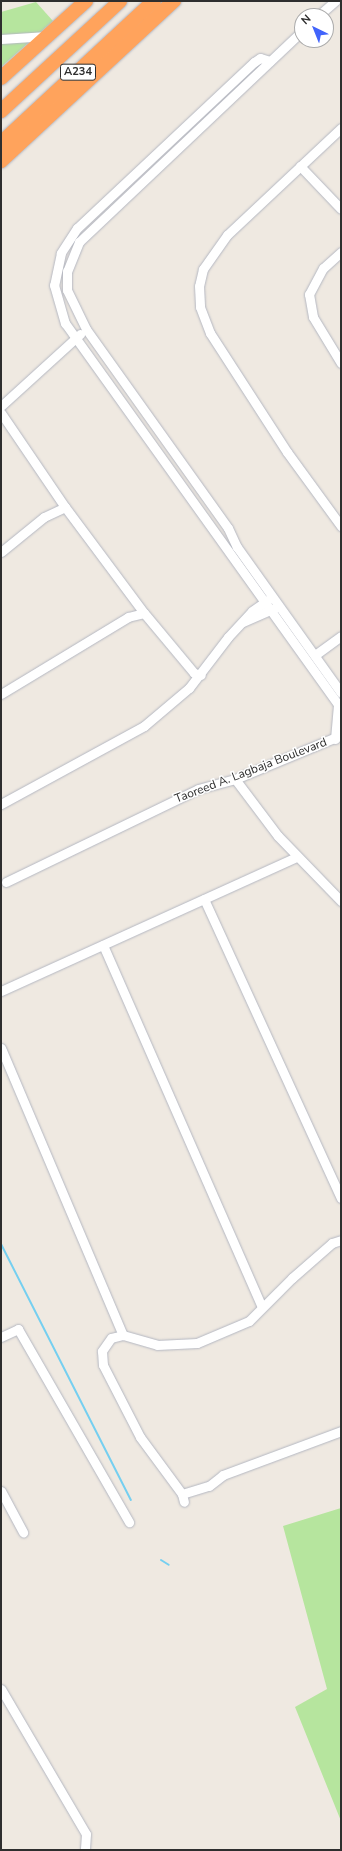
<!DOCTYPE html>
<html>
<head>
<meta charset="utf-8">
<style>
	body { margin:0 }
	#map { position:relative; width:342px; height:1851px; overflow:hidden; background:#efe9e1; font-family:"Nunito Sans",sans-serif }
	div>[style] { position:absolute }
	.green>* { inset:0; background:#b6e59e }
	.stream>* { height:2px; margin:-1px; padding:0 1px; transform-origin:1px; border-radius:1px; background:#75cff0 }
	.roads { filter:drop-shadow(0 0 1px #b4b7c1) drop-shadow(0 0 1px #b4b7c1) }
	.minor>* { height:9px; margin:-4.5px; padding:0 4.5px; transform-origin:4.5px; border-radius:4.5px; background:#fff }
	.highway>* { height:14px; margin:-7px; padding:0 7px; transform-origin:7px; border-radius:7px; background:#ffa35c }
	span { translate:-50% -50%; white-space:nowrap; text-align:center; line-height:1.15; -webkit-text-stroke:3px #fff; paint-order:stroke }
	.shield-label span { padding:1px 3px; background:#fff; border:1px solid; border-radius:3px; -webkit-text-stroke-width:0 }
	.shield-label { font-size:11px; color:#2e2e2e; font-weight:700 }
	.street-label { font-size:12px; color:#2e2e2e }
	.frame { position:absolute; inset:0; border:2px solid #2e2e2e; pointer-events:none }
	.north { position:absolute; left:294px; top:8px; width:40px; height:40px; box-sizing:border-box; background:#fff; border:1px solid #ababab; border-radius:50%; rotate:317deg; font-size:11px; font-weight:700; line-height:16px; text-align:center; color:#2e2e2e }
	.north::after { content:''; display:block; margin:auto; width:14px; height:18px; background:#4264fb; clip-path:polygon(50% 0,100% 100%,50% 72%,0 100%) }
</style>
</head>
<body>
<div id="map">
	<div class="green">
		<div style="clip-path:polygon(36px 2px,53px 21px,1px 67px,1px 12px)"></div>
		<div style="clip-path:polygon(341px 1508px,341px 1821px,295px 1707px,327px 1689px,283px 1526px)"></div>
	</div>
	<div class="stream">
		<div style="left:1px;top:1244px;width:287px;rotate:63.1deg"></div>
		<div style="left:161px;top:1560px;width:9px;rotate:32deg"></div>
	</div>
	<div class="roads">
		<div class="minor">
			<div style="left:318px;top:16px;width:23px;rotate:-41deg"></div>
			<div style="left:302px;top:31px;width:307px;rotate:136.6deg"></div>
			<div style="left:79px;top:242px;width:31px;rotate:112deg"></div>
			<div style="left:67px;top:271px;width:19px;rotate:90deg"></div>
			<div style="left:67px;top:290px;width:43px;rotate:64deg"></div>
			<div style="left:86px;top:329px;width:244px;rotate:54.5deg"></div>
			<div style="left:228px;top:528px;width:21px;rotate:65deg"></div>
			<div style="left:237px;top:547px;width:179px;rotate:54.5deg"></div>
			<div style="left:1px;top:39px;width:46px;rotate:-3.7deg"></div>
			<div style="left:270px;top:61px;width:10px;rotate:-163deg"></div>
			<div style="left:260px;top:58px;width:7px;rotate:146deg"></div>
			<div style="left:254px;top:62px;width:243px;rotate:136.8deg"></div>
			<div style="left:77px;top:228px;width:30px;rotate:123deg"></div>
			<div style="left:61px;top:253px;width:33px;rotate:102deg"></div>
			<div style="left:54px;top:285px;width:40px;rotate:74deg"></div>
			<div style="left:65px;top:323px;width:474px;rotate:54.4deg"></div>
			<div style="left:341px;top:128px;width:156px;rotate:136.8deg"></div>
			<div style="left:227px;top:235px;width:42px;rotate:125.2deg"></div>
			<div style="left:203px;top:269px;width:17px;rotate:103deg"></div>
			<div style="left:199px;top:286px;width:21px;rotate:87deg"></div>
			<div style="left:200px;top:307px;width:28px;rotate:69deg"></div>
			<div style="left:210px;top:333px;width:142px;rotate:57.1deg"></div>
			<div style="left:287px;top:452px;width:92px;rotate:53.9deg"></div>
			<div style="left:300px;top:166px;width:59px;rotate:46.4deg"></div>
			<div style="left:341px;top:252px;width:24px;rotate:138deg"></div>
			<div style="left:323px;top:268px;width:30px;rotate:118deg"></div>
			<div style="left:309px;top:294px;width:23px;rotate:80deg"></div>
			<div style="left:313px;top:317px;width:54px;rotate:58.7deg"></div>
			<div style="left:1px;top:406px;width:107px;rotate:-42.3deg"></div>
			<div style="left:1px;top:413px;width:114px;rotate:55.8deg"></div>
			<div style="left:65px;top:507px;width:132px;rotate:53.3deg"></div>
			<div style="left:144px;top:613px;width:78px;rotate:50.2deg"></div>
			<div style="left:194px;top:673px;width:7px;rotate:16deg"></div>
			<div style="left:1px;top:552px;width:55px;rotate:-39.1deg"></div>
			<div style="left:44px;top:517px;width:23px;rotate:-25deg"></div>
			<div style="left:243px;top:622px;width:35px;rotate:-24deg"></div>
			<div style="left:315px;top:655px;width:32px;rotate:-36deg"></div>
			<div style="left:1px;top:694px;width:149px;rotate:-31.2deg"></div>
			<div style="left:128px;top:617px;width:16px;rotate:-14deg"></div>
			<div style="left:335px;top:739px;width:35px;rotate:-85deg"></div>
			<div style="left:235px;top:779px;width:71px;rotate:53deg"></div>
			<div style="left:278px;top:836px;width:91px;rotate:45.9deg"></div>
			<div style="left:1px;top:804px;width:163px;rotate:-28.6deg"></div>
			<div style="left:144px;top:726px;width:59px;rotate:-40.2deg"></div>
			<div style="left:189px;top:688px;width:64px;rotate:-52.6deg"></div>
			<div style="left:228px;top:637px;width:35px;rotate:-47deg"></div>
			<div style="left:252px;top:611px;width:19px;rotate:-35deg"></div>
			<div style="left:6px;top:882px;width:213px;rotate:-25.8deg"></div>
			<div style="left:198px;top:789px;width:38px;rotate:-15deg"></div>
			<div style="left:235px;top:779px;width:115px;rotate:-22.5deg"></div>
			<div style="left:204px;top:899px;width:329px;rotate:65.4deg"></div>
			<div style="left:103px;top:945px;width:395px;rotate:66.3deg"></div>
			<div style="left:1px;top:991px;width:325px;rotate:-24.4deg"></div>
			<div style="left:1px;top:1048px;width:312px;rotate:67deg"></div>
			<div style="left:123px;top:1335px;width:35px;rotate:16deg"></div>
			<div style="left:157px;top:1345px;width:40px;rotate:-2.9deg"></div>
			<div style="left:197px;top:1343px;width:56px;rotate:-22.9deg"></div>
			<div style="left:249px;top:1321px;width:61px;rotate:-45deg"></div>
			<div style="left:292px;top:1278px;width:53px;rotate:-41.2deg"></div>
			<div style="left:332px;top:1243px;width:9px;rotate:-18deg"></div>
			<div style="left:123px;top:1335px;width:12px;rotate:166deg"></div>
			<div style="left:111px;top:1338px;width:16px;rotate:125deg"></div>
			<div style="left:102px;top:1351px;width:14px;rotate:86deg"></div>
			<div style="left:103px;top:1365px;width:81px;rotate:62.8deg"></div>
			<div style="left:140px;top:1437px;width:71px;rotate:53.6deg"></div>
			<div style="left:182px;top:1494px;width:8px;rotate:76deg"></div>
			<div style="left:1px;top:1337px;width:19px;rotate:-25deg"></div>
			<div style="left:18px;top:1329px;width:223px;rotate:60.1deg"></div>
			<div style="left:1px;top:1491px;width:47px;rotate:61.8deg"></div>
			<div style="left:182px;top:1494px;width:28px;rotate:-17deg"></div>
			<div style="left:209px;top:1486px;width:18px;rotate:-38deg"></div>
			<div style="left:223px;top:1475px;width:126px;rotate:-20.4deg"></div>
			<div style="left:1px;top:1689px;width:168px;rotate:59.6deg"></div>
			<div style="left:86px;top:1834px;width:16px;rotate:94deg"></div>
		</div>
		<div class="highway">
			<div style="left:1px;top:78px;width:115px;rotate:-42.2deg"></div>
			<div style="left:1px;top:111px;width:162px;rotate:-42.7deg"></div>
			<div style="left:1px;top:143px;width:209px;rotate:-42.9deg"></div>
			<div style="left:1px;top:161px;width:236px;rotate:-42.8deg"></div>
		</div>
	</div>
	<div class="shield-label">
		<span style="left:78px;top:72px">A234</span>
	</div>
	<div class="street-label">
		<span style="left:251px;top:771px;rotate:-21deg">Taoreed A. Lagbaja Boulevard</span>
	</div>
	<div class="frame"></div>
	<div class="north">N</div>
</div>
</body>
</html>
